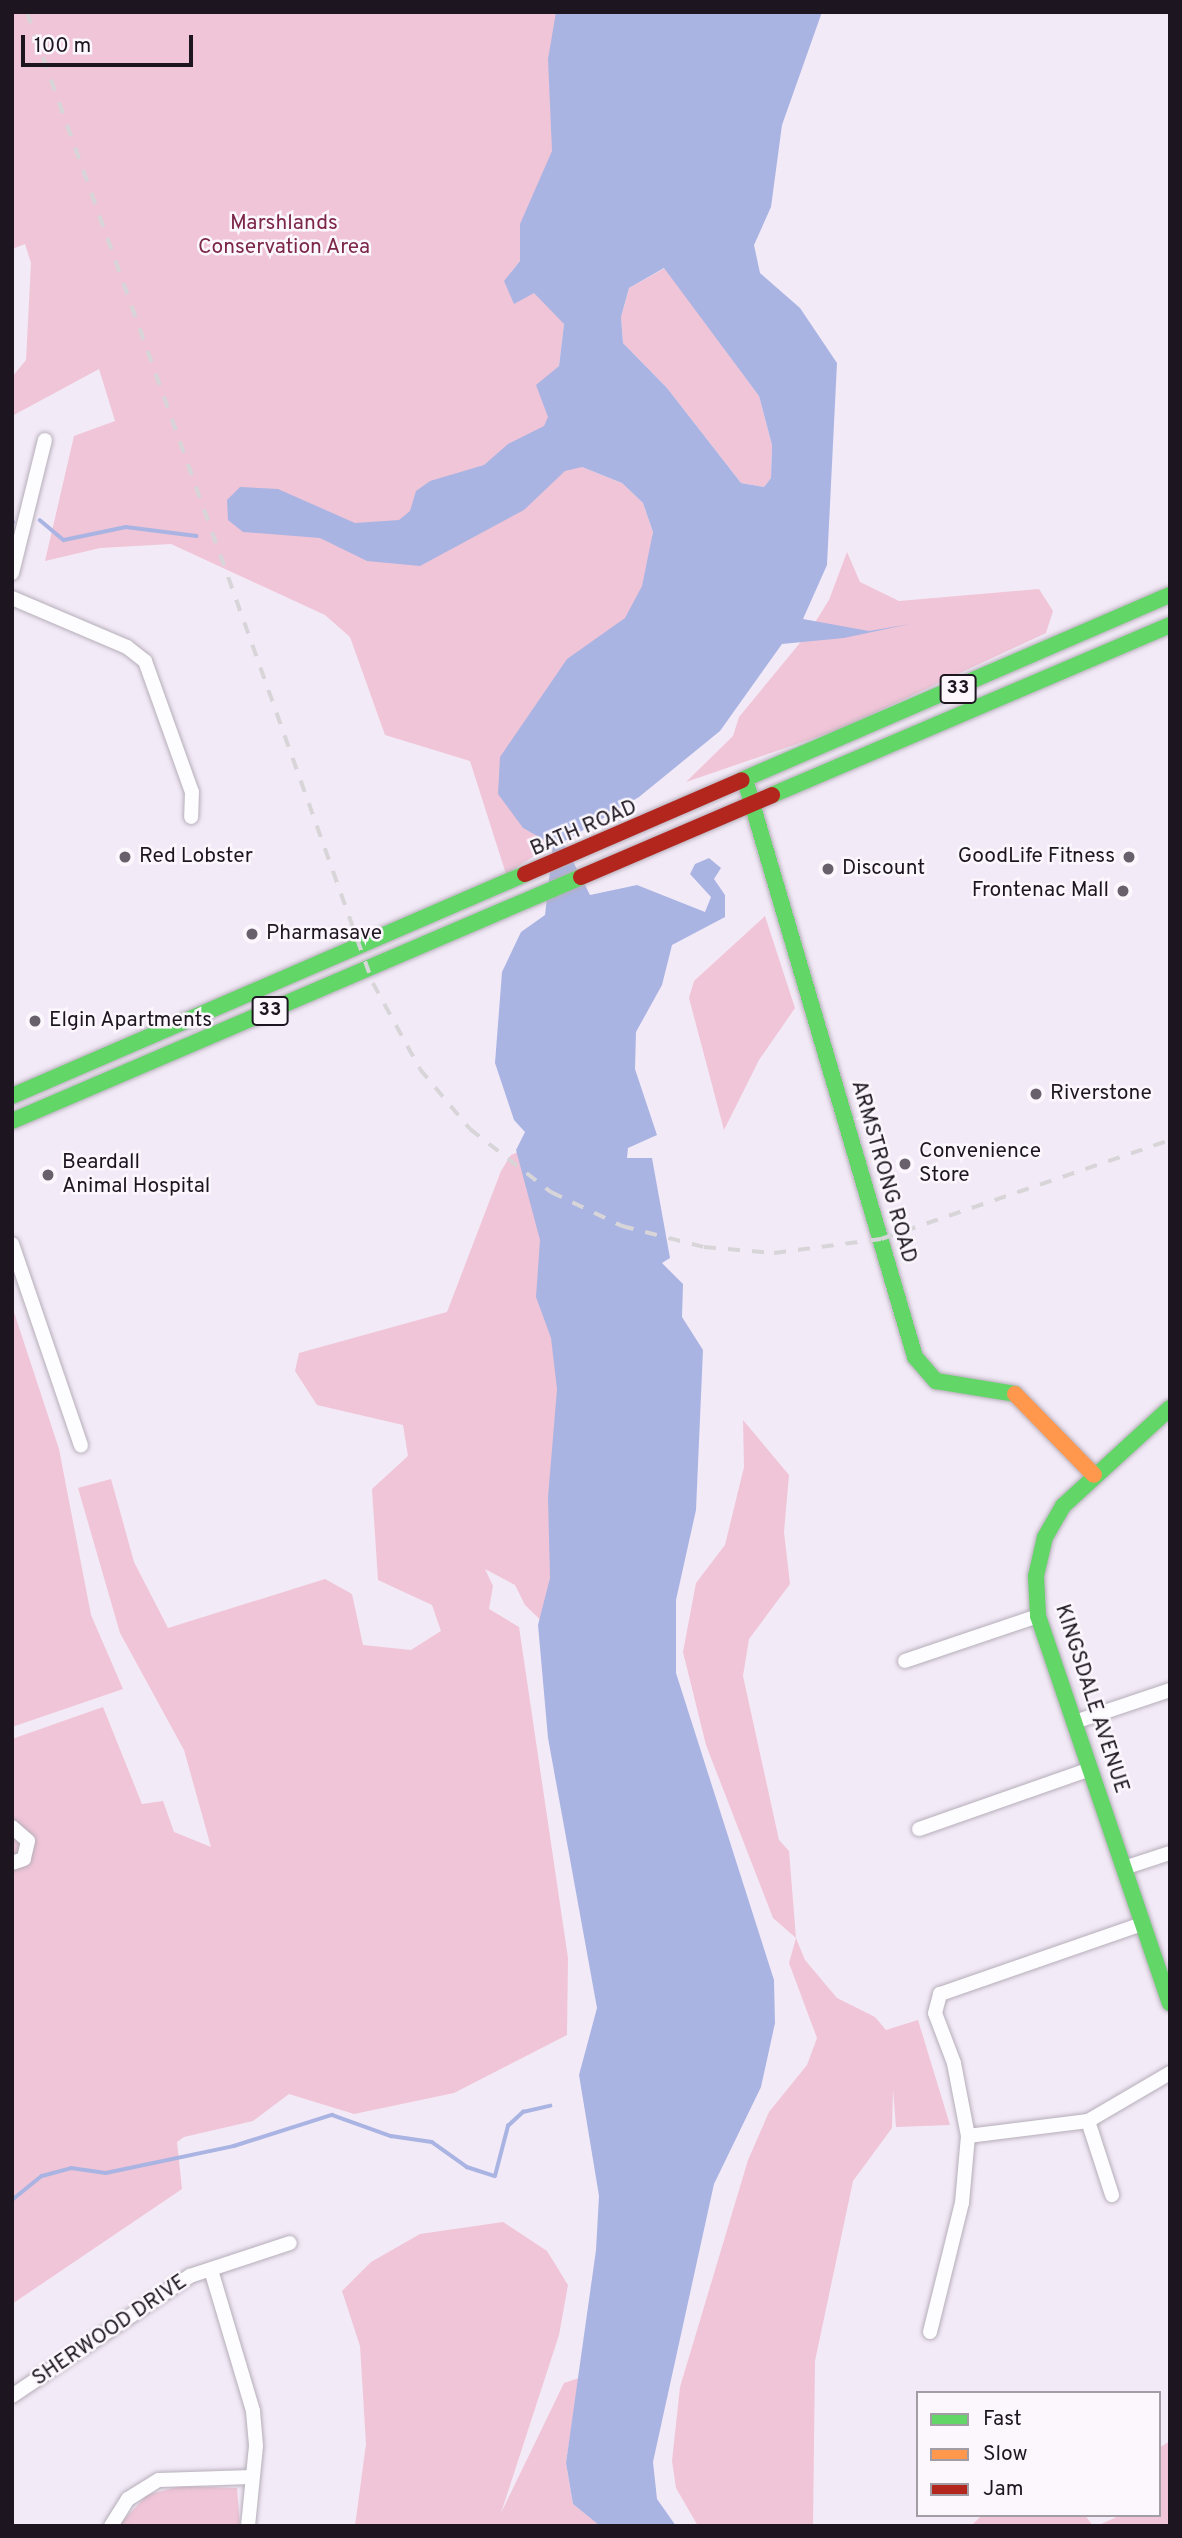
<!DOCTYPE html>
<html>
<head>
<meta charset="utf-8">
<style>
	body { margin:0 }
	#map { position:relative; width:1182px; height:2538px; overflow:hidden; background:#f3eaf7; font-family:Overpass,sans-serif }
	div>[style] { position:absolute }
	.green>* { inset:0; background:#f0c5d7 }
	.water>* { inset:0; background:#aab4e3 }
	.stream>* { height:3.5px; margin:-1.75px; padding:0 1.75px; transform-origin:1.75px; border-radius:1.75px; background:#aab4e3 }
	.roads { filter:drop-shadow(0 0 2px #b5aeb9) drop-shadow(0 0 2px #b5aeb9) }
	.street>* { height:14px; margin:-7px; padding:0 7px; transform-origin:7px; border-radius:7px; background:#fdfcfe }
	.fast>* { height:16px; margin:-8px; padding:0 8px; transform-origin:8px; border-radius:8px; background:#63d668 }
	.slow>* { height:16px; margin:-8px; padding:0 8px; transform-origin:8px; border-radius:8px; background:#ff974d }
	.jam>* { height:16px; margin:-8px; padding:0 8px; transform-origin:8px; border-radius:8px; background:#b3261e }
	.rail>* { height:3.5px; margin-top:-1.75px; transform-origin:0; background:repeating-linear-gradient(90deg,#d7d5d8 0 12px,transparent 0 24px) }
	.dots>* { width:19px; height:19px; translate:-50% -50%; box-sizing:border-box; border:4px solid #fbf7fd; border-radius:50% }
	span { translate:-50% -50%; white-space:nowrap; text-align:center; line-height:1.15; -webkit-text-stroke:5px #fbf7fd; paint-order:stroke }
	.shield-label span { padding:2px 5px; background:#fbf7fd; border:2px solid; border-radius:5px; -webkit-text-stroke-width:0 }
	.shield-label { font-size:19px; color:#1d1620; font-weight:700 }
	.park-label { font-size:21px; color:#7c2648 }
	.street-label { font-size:21px; color:#1d1620 }
	.poi-label { font-size:21px; color:#1d1620 }
	.left { translate:0 -50%; text-align:left }
	.right { translate:-100% -50%; text-align:right }
	.frame { position:absolute; inset:0; border:14px solid #1d1620; pointer-events:none }
	.legend { position:absolute; left:916px; top:2391px; width:245px; height:126px; box-sizing:border-box; background:#fbf7fd; border:2px solid #a29da5; margin:0; padding:9px 12px; list-style:none; font-size:21px; color:#1d1620 }
	.legend li { display:flex; align-items:center; gap:14px; height:35px }
	.legend b { width:35px; border:2px solid #a29da5 }
	.scale { position:absolute; left:21px; top:35px; width:172px; height:32px; box-sizing:border-box; border:4px solid #1d1620; border-top:0; padding-left:9px; font-size:21px; line-height:24px; white-space:nowrap; color:#1d1620; -webkit-text-stroke:5px #fbf7fd; paint-order:stroke }
</style>
</head>
<body>
<div id="map">
	<div class="green">
		<div style="clip-path:polygon(12px 12px,556px 12px,553px 151px,520px 226px,520px 261px,511px 272px,551px 304px,564px 324px,559px 366px,537px 386px,582px 467px,622px 483px,643px 503px,653px 532px,648px 565px,658px 590px,523px 828px,553px 844px,506px 874px,470px 761px,385px 735px,350px 637px,325px 615px,171px 544px,100px 548px,45px 561px,74px 436px,115px 421px,99px 369px,12px 416px,12px 377px,26px 360px,31px 263px,25px 244px,12px 249px)"></div>
		<div style="clip-path:polygon(665px 268px,759px 396px,772px 445px,771px 478px,764px 487px,741px 483px,667px 388px,623px 343px,621px 317px,629px 288px)"></div>
		<div style="clip-path:polygon(847px 552px,860px 582px,899px 601px,1039px 589px,1053px 611px,1046px 633px,838px 730px,686px 782px,733px 736px,739px 717px,809px 632px,829px 600px)"></div>
		<div style="clip-path:polygon(765px 916px,795px 1008px,759px 1060px,724px 1130px,689px 998px,694px 981px)"></div>
		<div style="clip-path:polygon(539px 1143px,566px 1226px,558px 1637px,525px 1605px,515px 1585px,485px 1569px,493px 1586px,489px 1609px,519px 1627px,568px 1958px,567px 2035px,454px 2093px,354px 2114px,289px 2094px,253px 2121px,184px 2137px,177px 2142px,182px 2189px,12px 2304px,12px 1739px,103px 1707px,142px 1804px,163px 1801px,174px 1832px,211px 1847px,184px 1750px,120px 1633px,78px 1488px,111px 1479px,134px 1562px,168px 1628px,325px 1579px,352px 1594px,363px 1645px,411px 1650px,441px 1631px,432px 1605px,378px 1580px,372px 1489px,408px 1456px,403px 1425px,317px 1405px,295px 1371px,299px 1353px,447px 1312px,501px 1171px,511px 1155px)"></div>
		<div style="clip-path:polygon(12px 1306px,59px 1449px,91px 1615px,123px 1689px,12px 1727px)"></div>
		<div style="clip-path:polygon(743px 1420px,789px 1475px,784px 1532px,790px 1584px,749px 1639px,743px 1676px,779px 1840px,789px 1851px,796px 1938px,805px 1960px,837px 1998px,875px 2017px,886px 2030px,918px 2020px,950px 2125px,896px 2127px,893px 2089px,892px 2128px,853px 2181px,815px 2361px,813px 2526px,698px 2526px,676px 2488px,672px 2461px,680px 2387px,748px 2160px,769px 2112px,807px 2065px,817px 2038px,789px 1963px,796px 1938px,773px 1918px,706px 1745px,683px 1652px,696px 1583px,725px 1545px,744px 1467px)"></div>
		<div style="clip-path:polygon(503px 2222px,547px 2251px,568px 2285px,559px 2335px,501px 2513px,564px 2383px,579px 2378px,566px 2463px,573px 2504px,600px 2526px,355px 2526px,366px 2444px,360px 2346px,342px 2291px,371px 2262px,420px 2234px)"></div>
		<div style="clip-path:polygon(1170px 2441px,1170px 2526px,1097px 2526px,1121px 2515px,1159px 2515px,1159px 2448px)"></div>
		<div style="clip-path:polygon(181px 2486px,237px 2488px,240px 2526px,118px 2526px,147px 2495px)"></div>
		<div style="clip-path:polygon(982px 2515px,1085px 2515px,1093px 2526px,971px 2526px)"></div>
	</div>
	<div class="water">
		<div style="clip-path:polygon(evenodd,556px 12px,822px 12px,782px 125px,771px 207px,754px 245px,760px 273px,800px 308px,837px 363px,827px 565px,803px 619px,869px 631px,910px 624px,844px 638px,782px 644px,720px 731px,639px 797px,563px 842px,590px 895px,637px 885px,705px 912px,711px 897px,690px 874px,695px 864px,709px 858px,721px 868px,714px 879px,725px 895px,725px 917px,672px 945px,662px 985px,636px 1032px,635px 1069px,657px 1135px,628px 1148px,627px 1158px,652px 1158px,670px 1258px,662px 1263px,683px 1284px,682px 1317px,703px 1350px,696px 1510px,676px 1600px,676px 1673px,774px 1980px,775px 2023px,761px 2087px,714px 2184px,653px 2462px,657px 2499px,676px 2526px,600px 2526px,573px 2504px,566px 2463px,596px 2250px,599px 2196px,579px 2075px,597px 2008px,548px 1738px,538px 1625px,550px 1578px,548px 1497px,557px 1389px,551px 1338px,536px 1297px,540px 1240px,516px 1150px,525px 1132px,514px 1120px,495px 1063px,502px 972px,521px 932px,545px 915px,553px 845px,523px 828px,498px 794px,500px 757px,567px 659px,625px 618px,642px 586px,653px 532px,643px 503px,622px 483px,582px 467px,565px 471px,524px 510px,420px 566px,367px 561px,320px 538px,243px 532px,228px 520px,227px 500px,240px 487px,278px 489px,355px 523px,399px 520px,410px 511px,416px 491px,430px 481px,484px 465px,508px 444px,544px 426px,548px 417px,536px 385px,559px 366px,564px 324px,534px 293px,514px 304px,504px 281px,520px 261px,520px 224px,552px 151px,548px 59px,556px 12px,664px 268px,759px 396px,772px 445px,771px 478px,764px 487px,741px 483px,667px 388px,623px 343px,621px 317px,629px 288px,664px 268px)"></div>
	</div>
	<div class="stream">
		<div style="left:40px;top:520px;width:31px;rotate:40deg"></div>
		<div style="left:64px;top:540px;width:63px;rotate:-11.8deg"></div>
		<div style="left:126px;top:527px;width:71px;rotate:7.3deg"></div>
		<div style="left:12px;top:522px;width:1px"></div>
		<div style="left:12px;top:2200px;width:38px;rotate:-39deg"></div>
		<div style="left:42px;top:2176px;width:30px;rotate:-15deg"></div>
		<div style="left:71px;top:2168px;width:35px;rotate:8deg"></div>
		<div style="left:106px;top:2173px;width:131px;rotate:-11.9deg"></div>
		<div style="left:234px;top:2146px;width:103px;rotate:-17.6deg"></div>
		<div style="left:332px;top:2115px;width:63px;rotate:19.6deg"></div>
		<div style="left:391px;top:2136px;width:41px;rotate:8.3deg"></div>
		<div style="left:432px;top:2142px;width:43px;rotate:35.5deg"></div>
		<div style="left:467px;top:2167px;width:29px;rotate:18deg"></div>
		<div style="left:495px;top:2176px;width:52px;rotate:-75.4deg"></div>
		<div style="left:508px;top:2126px;width:21px;rotate:-43deg"></div>
		<div style="left:523px;top:2112px;width:28px;rotate:-13deg"></div>
	</div>
	<div class="roads">
		<div class="street">
			<div style="left:12px;top:573px;width:137px;rotate:-76.1deg"></div>
			<div style="left:12px;top:598px;width:125px;rotate:23.1deg"></div>
			<div style="left:127px;top:647px;width:23px;rotate:38deg"></div>
			<div style="left:145px;top:661px;width:139px;rotate:70.3deg"></div>
			<div style="left:192px;top:792px;width:25px;rotate:92deg"></div>
			<div style="left:12px;top:1244px;width:213px;rotate:71.1deg"></div>
			<div style="left:905px;top:1661px;width:140px;rotate:-18.7deg"></div>
			<div style="left:1075px;top:1722px;width:100px;rotate:-18.6deg"></div>
			<div style="left:12px;top:1827px;width:21px;rotate:41deg"></div>
			<div style="left:28px;top:1841px;width:18px;rotate:103deg"></div>
			<div style="left:24px;top:1859px;width:13px;rotate:162deg"></div>
			<div style="left:919px;top:1829px;width:181px;rotate:-19.3deg"></div>
			<div style="left:1124px;top:1868px;width:48px;rotate:-18.1deg"></div>
			<div style="left:1088px;top:2121px;width:78px;rotate:72deg"></div>
			<div style="left:968px;top:2136px;width:121px;rotate:-7.1deg"></div>
			<div style="left:1088px;top:2121px;width:95px;rotate:-30.3deg"></div>
			<div style="left:211px;top:2270px;width:147px;rotate:73.4deg"></div>
			<div style="left:253px;top:2411px;width:35px;rotate:85deg"></div>
			<div style="left:256px;top:2446px;width:80px;rotate:95.7deg"></div>
			<div style="left:930px;top:2332px;width:133px;rotate:-76.1deg"></div>
			<div style="left:962px;top:2203px;width:67px;rotate:-84.9deg"></div>
			<div style="left:968px;top:2136px;width:74px;rotate:-100.9deg"></div>
			<div style="left:954px;top:2063px;width:53px;rotate:-110.8deg"></div>
			<div style="left:935px;top:2013px;width:20px;rotate:-75deg"></div>
			<div style="left:940px;top:1994px;width:214px;rotate:-19.1deg"></div>
			<div style="left:12px;top:2396px;width:215px;rotate:-34deg"></div>
			<div style="left:190px;top:2276px;width:105px;rotate:-18.3deg"></div>
			<div style="left:111px;top:2526px;width:32px;rotate:-58deg"></div>
			<div style="left:128px;top:2499px;width:36px;rotate:-32deg"></div>
			<div style="left:159px;top:2480px;width:93px;rotate:-1.8deg"></div>
		</div>
		<div class="fast">
			<div style="left:742px;top:780px;width:466px;rotate:-23.4deg"></div>
			<div style="left:746px;top:783px;width:598px;rotate:73.59deg"></div>
			<div style="left:915px;top:1357px;width:32px;rotate:49deg"></div>
			<div style="left:936px;top:1381px;width:80px;rotate:9.3deg"></div>
			<div style="left:772px;top:795px;width:433px;rotate:-23.1deg"></div>
			<div style="left:12px;top:1096px;width:559px;rotate:-23.4deg"></div>
			<div style="left:12px;top:1121px;width:619px;rotate:-23.21deg"></div>
			<div style="left:1170px;top:1408px;width:145px;rotate:137.5deg"></div>
			<div style="left:1063px;top:1506px;width:36px;rotate:120deg"></div>
			<div style="left:1045px;top:1537px;width:40px;rotate:103deg"></div>
			<div style="left:1036px;top:1576px;width:40px;rotate:87.1deg"></div>
			<div style="left:1038px;top:1616px;width:409px;rotate:71.2deg"></div>
		</div>
		<div class="slow">
			<div style="left:1015px;top:1394px;width:113px;rotate:45.7deg"></div>
		</div>
		<div class="jam">
			<div style="left:525px;top:874px;width:236px;rotate:-23.4deg"></div>
			<div style="left:581px;top:877px;width:208px;rotate:-23.2deg"></div>
		</div>
	</div>
	<div class="rail">
		<div style="left:27px;top:12px;width:1031px;rotate:70.39deg"></div>
		<div style="left:373px;top:983px;width:98px;rotate:61.3deg"></div>
		<div style="left:420px;top:1069px;width:78px;rotate:50.2deg"></div>
		<div style="left:470px;top:1129px;width:103px;rotate:37.9deg"></div>
		<div style="left:551px;top:1192px;width:79px;rotate:25.6deg"></div>
		<div style="left:622px;top:1226px;width:85px;rotate:14.4deg"></div>
		<div style="left:704px;top:1247px;width:70px;rotate:4.9deg"></div>
		<div style="left:774px;top:1253px;width:108px;rotate:-7.5deg"></div>
		<div style="left:881px;top:1239px;width:305px;rotate:-18.9deg"></div>
	</div>
	<div class="dots">
		<div style="left:125px;top:857px;background:#68606b"></div>
		<div style="left:1129px;top:857px;background:#68606b"></div>
		<div style="left:828px;top:869px;background:#68606b"></div>
		<div style="left:1123px;top:891px;background:#68606b"></div>
		<div style="left:252px;top:934px;background:#68606b"></div>
		<div style="left:35px;top:1021px;background:#68606b"></div>
		<div style="left:1036px;top:1094px;background:#68606b"></div>
		<div style="left:905px;top:1164px;background:#68606b"></div>
		<div style="left:48px;top:1175px;background:#68606b"></div>
	</div>
	<div class="shield-label">
		<span style="left:958px;top:689px">33</span>
		<span style="left:270px;top:1011px">33</span>
	</div>
	<div class="park-label">
		<span style="left:284px;top:236px">Marshlands<br>Conservation Area</span>
	</div>
	<div class="street-label">
		<span style="left:584px;top:829px;rotate:-23deg">BATH ROAD</span>
		<span style="left:883px;top:1172px;rotate:74deg">ARMSTRONG ROAD</span>
		<span style="left:1091px;top:1699px;rotate:72deg">KINGSDALE AVENUE</span>
		<span style="left:110px;top:2331px;rotate:-34deg">SHERWOOD DRIVE</span>
	</div>
	<div class="poi-label">
		<span class="left" style="left:139px;top:857px">Red Lobster</span>
		<span class="right" style="left:1115px;top:857px">GoodLife Fitness</span>
		<span class="left" style="left:842px;top:869px">Discount</span>
		<span class="right" style="left:1109px;top:891px">Frontenac Mall</span>
		<span class="left" style="left:266px;top:934px">Pharmasave</span>
		<span class="left" style="left:49px;top:1021px">Elgin Apartments</span>
		<span class="left" style="left:1050px;top:1094px">Riverstone</span>
		<span class="left" style="left:919px;top:1164px">Convenience<br>Store</span>
		<span class="left" style="left:62px;top:1175px">Beardall<br>Animal Hospital</span>
	</div>
	<div class="frame"></div>
	<ul class="legend">
	<li><b style="height:9px;background:#63d668"></b>Fast</li>
	<li><b style="height:9px;background:#ff974d"></b>Slow</li>
	<li><b style="height:9px;background:#b3261e"></b>Jam</li>
	</ul>
	<div class="scale">100 m</div>
</div>
</body>
</html>
